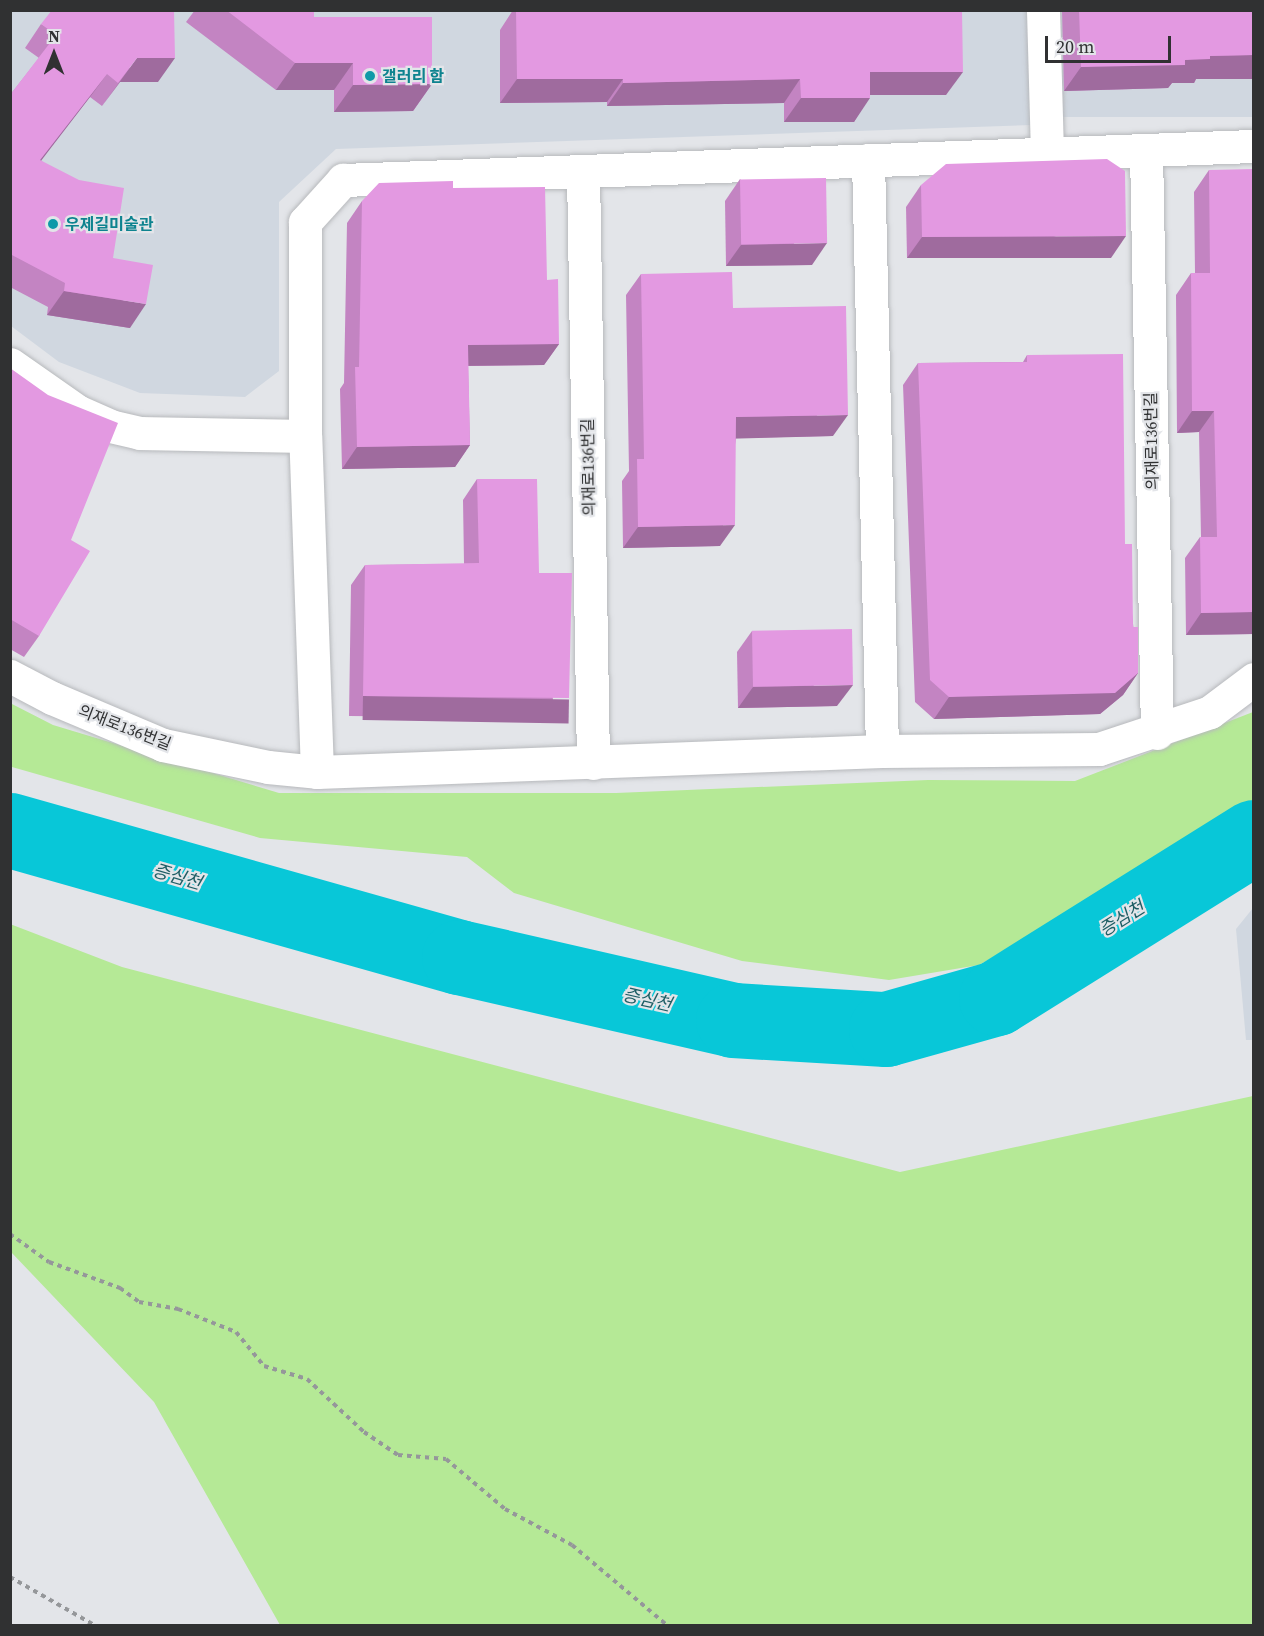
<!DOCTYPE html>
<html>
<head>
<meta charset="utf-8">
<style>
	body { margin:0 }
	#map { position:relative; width:1264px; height:1636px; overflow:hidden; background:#e3e5e9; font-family:"Source Serif 4","Noto Sans KR",serif }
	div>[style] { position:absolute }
	.built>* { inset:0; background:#d0d7e0; transform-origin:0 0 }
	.green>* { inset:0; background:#b5e996 }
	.river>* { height:75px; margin:-37.5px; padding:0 37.5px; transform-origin:37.5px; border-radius:37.5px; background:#08c7d8 }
	.path>* { height:4px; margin-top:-2px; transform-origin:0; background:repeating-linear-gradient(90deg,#95979a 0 4.5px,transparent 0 9px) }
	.roads { filter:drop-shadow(0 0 2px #b7b9bc) drop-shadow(0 0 2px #b7b9bc) }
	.minor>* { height:33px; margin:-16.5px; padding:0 16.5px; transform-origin:16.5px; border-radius:16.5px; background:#fff }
	.wall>* { inset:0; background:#c384c2 }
	.shaded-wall>* { inset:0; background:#9f6b9e; transform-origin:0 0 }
	.building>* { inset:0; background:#e399e1; transform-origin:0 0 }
	.dots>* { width:16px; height:16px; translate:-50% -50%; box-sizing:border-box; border:3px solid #e3e5e9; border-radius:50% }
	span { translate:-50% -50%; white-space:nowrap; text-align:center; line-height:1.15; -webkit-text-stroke:4.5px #e3e5e9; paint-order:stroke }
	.culture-label { font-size:16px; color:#0d838f; font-weight:700 }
	.left { translate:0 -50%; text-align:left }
	.street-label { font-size:16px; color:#303132 }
	.water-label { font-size:18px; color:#1f5e65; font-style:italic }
	.frame { position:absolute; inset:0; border:12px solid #303132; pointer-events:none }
	.north { position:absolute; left:24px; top:24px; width:60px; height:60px; -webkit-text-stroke:4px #e3e5e9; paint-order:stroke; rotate:0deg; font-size:16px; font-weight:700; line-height:24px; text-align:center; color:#303132 }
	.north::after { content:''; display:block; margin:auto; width:21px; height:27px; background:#303132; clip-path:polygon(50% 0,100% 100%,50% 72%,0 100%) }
	.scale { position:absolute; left:1045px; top:36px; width:126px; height:27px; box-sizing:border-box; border:3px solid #303132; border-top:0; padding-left:8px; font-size:18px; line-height:21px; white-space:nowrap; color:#303132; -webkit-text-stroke:4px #e3e5e9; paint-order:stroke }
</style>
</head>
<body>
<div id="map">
	<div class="built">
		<div style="clip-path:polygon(10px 11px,1033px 11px,1031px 125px,336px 149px,279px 202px,279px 371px,245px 397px,140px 393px,59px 362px,11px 326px)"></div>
		<div style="left:1051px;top:11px;width:202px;height:106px"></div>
		<div style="clip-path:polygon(1253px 908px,1253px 1040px,1246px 1040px,1236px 929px)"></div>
	</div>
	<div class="green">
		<div style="clip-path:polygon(10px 703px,53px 725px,279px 793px,616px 793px,928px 780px,1075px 781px,1253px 712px,1253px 806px,1234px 821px,979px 965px,889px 980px,742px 961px,514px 893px,467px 857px,260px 838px,12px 767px)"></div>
		<div style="clip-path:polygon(10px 924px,122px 967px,900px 1172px,1253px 1096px,1253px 1625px,280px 1625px,154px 1402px,11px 1252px)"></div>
	</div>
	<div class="river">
		<div style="left:10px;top:830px;width:467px;rotate:15.8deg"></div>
		<div style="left:459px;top:957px;width:281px;rotate:12.9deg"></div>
		<div style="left:733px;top:1020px;width:153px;rotate:3.4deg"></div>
		<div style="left:886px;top:1029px;width:114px;rotate:-15.7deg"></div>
		<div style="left:996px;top:998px;width:304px;rotate:-32deg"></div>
	</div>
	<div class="path">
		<div style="left:10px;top:1234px;width:48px;rotate:35.7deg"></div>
		<div style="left:49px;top:1262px;width:76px;rotate:20.1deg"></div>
		<div style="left:120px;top:1288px;width:24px;rotate:36deg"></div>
		<div style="left:139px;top:1302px;width:40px;rotate:10deg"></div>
		<div style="left:178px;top:1309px;width:62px;rotate:21.6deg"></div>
		<div style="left:236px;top:1332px;width:44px;rotate:50.5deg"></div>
		<div style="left:264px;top:1366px;width:45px;rotate:16.8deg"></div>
		<div style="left:307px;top:1379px;width:78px;rotate:42.9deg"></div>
		<div style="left:364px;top:1432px;width:41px;rotate:34.1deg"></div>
		<div style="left:398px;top:1455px;width:48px;rotate:4.8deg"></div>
		<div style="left:446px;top:1459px;width:77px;rotate:40.3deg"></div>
		<div style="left:505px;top:1509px;width:76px;rotate:28.2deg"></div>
		<div style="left:572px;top:1545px;width:126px;rotate:40.2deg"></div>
		<div style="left:10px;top:1577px;width:99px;rotate:29.7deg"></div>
	</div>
	<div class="roads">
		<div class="minor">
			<div style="left:1043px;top:10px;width:143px;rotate:88.4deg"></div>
			<div style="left:1146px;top:150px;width:583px;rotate:88.92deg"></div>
			<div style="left:868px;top:160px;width:591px;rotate:88.64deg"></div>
			<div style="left:583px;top:171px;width:592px;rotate:89.03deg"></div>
			<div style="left:10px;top:364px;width:82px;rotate:35deg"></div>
			<div style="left:77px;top:411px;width:36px;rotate:24deg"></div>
			<div style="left:110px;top:426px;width:31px;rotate:13deg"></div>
			<div style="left:140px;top:433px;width:165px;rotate:1deg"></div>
			<div style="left:10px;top:676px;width:47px;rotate:27.6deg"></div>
			<div style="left:52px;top:698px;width:121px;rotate:22.9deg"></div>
			<div style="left:163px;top:745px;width:107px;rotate:11.8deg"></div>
			<div style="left:268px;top:767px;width:49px;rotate:5.8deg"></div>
			<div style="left:317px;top:772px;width:565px;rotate:-2.13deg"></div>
			<div style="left:882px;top:751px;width:217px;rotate:-0.5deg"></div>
			<div style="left:1099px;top:749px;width:117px;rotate:-18.4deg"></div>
			<div style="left:1210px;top:712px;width:55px;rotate:-36.9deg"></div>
			<div style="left:317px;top:772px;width:336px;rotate:-92deg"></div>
			<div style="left:305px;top:436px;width:214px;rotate:-90deg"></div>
			<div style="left:305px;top:222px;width:57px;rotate:-47.9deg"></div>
			<div style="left:343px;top:180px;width:912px;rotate:-2.14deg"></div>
		</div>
	</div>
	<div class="wall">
		<div style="clip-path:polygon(195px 10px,314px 10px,314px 17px,432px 84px,413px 111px,334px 112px,334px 90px,276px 90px,186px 22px)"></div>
		<div style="clip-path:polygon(513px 10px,962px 10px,946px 95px,870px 95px,854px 122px,784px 122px,784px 103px,607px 106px,607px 102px,500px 103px,500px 30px)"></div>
		<div style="clip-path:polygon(1062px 10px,1254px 10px,1254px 79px,1196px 79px,1194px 83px,1172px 83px,1168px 88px,1064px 91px)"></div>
		<div style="clip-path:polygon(41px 24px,158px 82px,120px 82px,102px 106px,90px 97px,41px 160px,113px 258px,130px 328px,47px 315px,48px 307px,10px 287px,10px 95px,39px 58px,25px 48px)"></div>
		<div style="clip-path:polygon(1209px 170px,1254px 634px,1186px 635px,1185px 558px,1200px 537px,1201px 537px,1199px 432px,1177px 433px,1176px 295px,1191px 273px,1195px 273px,1194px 192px)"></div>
		<div style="clip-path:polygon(740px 179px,812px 265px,726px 266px,725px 201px)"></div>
		<div style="clip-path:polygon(921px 185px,1111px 258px,907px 258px,906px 207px)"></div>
		<div style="clip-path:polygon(453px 188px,547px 280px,559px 344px,544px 365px,468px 366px,470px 445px,455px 467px,342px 469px,340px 389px,344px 383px,347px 223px,362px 201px)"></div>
		<div style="clip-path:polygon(641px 274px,733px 308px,833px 436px,736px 438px,720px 546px,623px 548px,622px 481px,629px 471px,626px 295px)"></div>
		<div style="clip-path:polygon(1027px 355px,1125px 544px,1138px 673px,1123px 695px,1100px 714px,934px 719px,915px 702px,903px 385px,918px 363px,1023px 362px)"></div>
		<div style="clip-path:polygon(10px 368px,71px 540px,39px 636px,24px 657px,10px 649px)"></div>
		<div style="clip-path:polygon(477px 479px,539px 573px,555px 718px,349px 716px,351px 585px,365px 565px,464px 564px,463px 500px)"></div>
		<div style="clip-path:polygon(752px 631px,837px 706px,738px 708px,737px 652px)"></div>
	</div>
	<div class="shaded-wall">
		<div style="clip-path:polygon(1254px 55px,1254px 79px,1196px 79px,1194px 83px,1172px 83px,1168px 88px,1064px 91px,1081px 67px,1185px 60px,1210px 56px)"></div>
		<div style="clip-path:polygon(137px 58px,175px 58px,158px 82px,120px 82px,102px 106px)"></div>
		<div style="clip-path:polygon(295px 63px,353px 63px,334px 90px,276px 90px)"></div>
		<div style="clip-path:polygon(870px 72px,963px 72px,946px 95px,853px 95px)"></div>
		<div style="clip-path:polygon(107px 74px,90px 97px,24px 183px,40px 160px)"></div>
		<div style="clip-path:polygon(517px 79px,623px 79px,607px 102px,500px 103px)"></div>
		<div style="clip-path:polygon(800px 79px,784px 103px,607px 106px,623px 83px)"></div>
		<div style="clip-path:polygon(432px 84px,413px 111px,334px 112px,353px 85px)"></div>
		<div style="clip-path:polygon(801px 98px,870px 98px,854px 122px,784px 122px)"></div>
		<div style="clip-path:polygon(1126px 236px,1111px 258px,907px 258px,922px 237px)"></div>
		<div style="clip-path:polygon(827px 243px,812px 265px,726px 266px,741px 245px)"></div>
		<div style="clip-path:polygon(64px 291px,146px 304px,130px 328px,47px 315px)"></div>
		<div style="clip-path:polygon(559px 344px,544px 365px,453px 366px,468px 345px)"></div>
		<div style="clip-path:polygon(1192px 411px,1214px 411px,1199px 432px,1177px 433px)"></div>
		<div style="clip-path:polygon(848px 415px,833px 436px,721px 439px,736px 417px)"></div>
		<div style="clip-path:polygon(470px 445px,455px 467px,342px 469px,357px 447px)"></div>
		<div style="clip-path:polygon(735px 525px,720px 546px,623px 548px,638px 527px)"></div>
		<div style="clip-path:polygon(1254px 612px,1254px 634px,1186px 635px,1201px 613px)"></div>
		<div style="clip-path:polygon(1138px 673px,1123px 695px,1100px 714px,934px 719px,949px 697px)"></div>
		<div style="clip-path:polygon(853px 685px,837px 706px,738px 708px,753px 687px)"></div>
		<div style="left:363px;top:696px;width:206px;height:24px;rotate:1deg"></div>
	</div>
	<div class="building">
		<div style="clip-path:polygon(52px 10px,174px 10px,175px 58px,137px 58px,118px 83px,107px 74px,40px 160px,79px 180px,124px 188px,113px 258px,153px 265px,146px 304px,64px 291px,65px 283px,10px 254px,10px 95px,56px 35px,41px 24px)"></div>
		<div style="clip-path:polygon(226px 10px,314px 10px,314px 17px,432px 17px,432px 84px,353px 85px,353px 63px,295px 63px)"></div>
		<div style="clip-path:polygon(516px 10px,962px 10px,963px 72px,870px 72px,870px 98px,801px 98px,800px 79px,623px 83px,623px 79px,517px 79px)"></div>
		<div style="clip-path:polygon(1079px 10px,1254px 10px,1254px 55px,1210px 56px,1210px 59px,1185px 60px,1185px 65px,1081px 67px)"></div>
		<div style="clip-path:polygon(1107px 159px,1125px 171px,1126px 236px,922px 237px,921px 185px,946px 164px)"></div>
		<div style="clip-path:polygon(1254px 169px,1254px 612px,1201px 613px,1200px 537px,1217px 537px,1214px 411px,1192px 411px,1191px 273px,1210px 273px,1209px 170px)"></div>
		<div style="left:826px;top:178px;width:65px;height:86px;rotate:89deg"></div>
		<div style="clip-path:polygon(453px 181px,453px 188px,545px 187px,547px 280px,558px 279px,559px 344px,468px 345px,470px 445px,357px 447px,355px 367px,359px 367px,362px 201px,379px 183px)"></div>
		<div style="clip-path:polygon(732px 272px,733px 308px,846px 306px,848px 415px,736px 417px,735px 525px,638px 527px,637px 459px,644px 459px,641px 274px)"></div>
		<div style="clip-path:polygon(1123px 354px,1125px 544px,1132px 544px,1133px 627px,1138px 627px,1138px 673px,1115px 693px,949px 697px,930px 680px,918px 363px,1027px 362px,1027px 355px)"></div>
		<div style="clip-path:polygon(10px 368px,48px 395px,118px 423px,71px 540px,90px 551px,39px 636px,10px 619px)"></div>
		<div style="clip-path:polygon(477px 479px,537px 479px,539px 573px,572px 573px,569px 698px,363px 696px,365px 565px,479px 563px)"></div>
		<div style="left:852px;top:629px;width:56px;height:100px;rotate:89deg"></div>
	</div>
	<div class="dots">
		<div style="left:370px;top:76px;background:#0f9aa8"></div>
		<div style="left:53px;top:224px;background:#0f9aa8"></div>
	</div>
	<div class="culture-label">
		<span class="left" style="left:382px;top:76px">갤러리 함</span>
		<span class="left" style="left:65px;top:224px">우제길미술관</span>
	</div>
	<div class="street-label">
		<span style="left:1151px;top:441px;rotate:-91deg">의재로136번길</span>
		<span style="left:588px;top:467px;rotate:-91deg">의재로136번길</span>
		<span style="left:125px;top:727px;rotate:21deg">의재로136번길</span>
	</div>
	<div class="water-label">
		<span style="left:177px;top:877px;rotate:16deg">증심천</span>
		<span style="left:1122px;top:919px;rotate:-32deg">증심천</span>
		<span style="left:647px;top:1000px;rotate:13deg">증심천</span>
	</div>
	<div class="frame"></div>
	<div class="north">N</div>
	<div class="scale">20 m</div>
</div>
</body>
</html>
